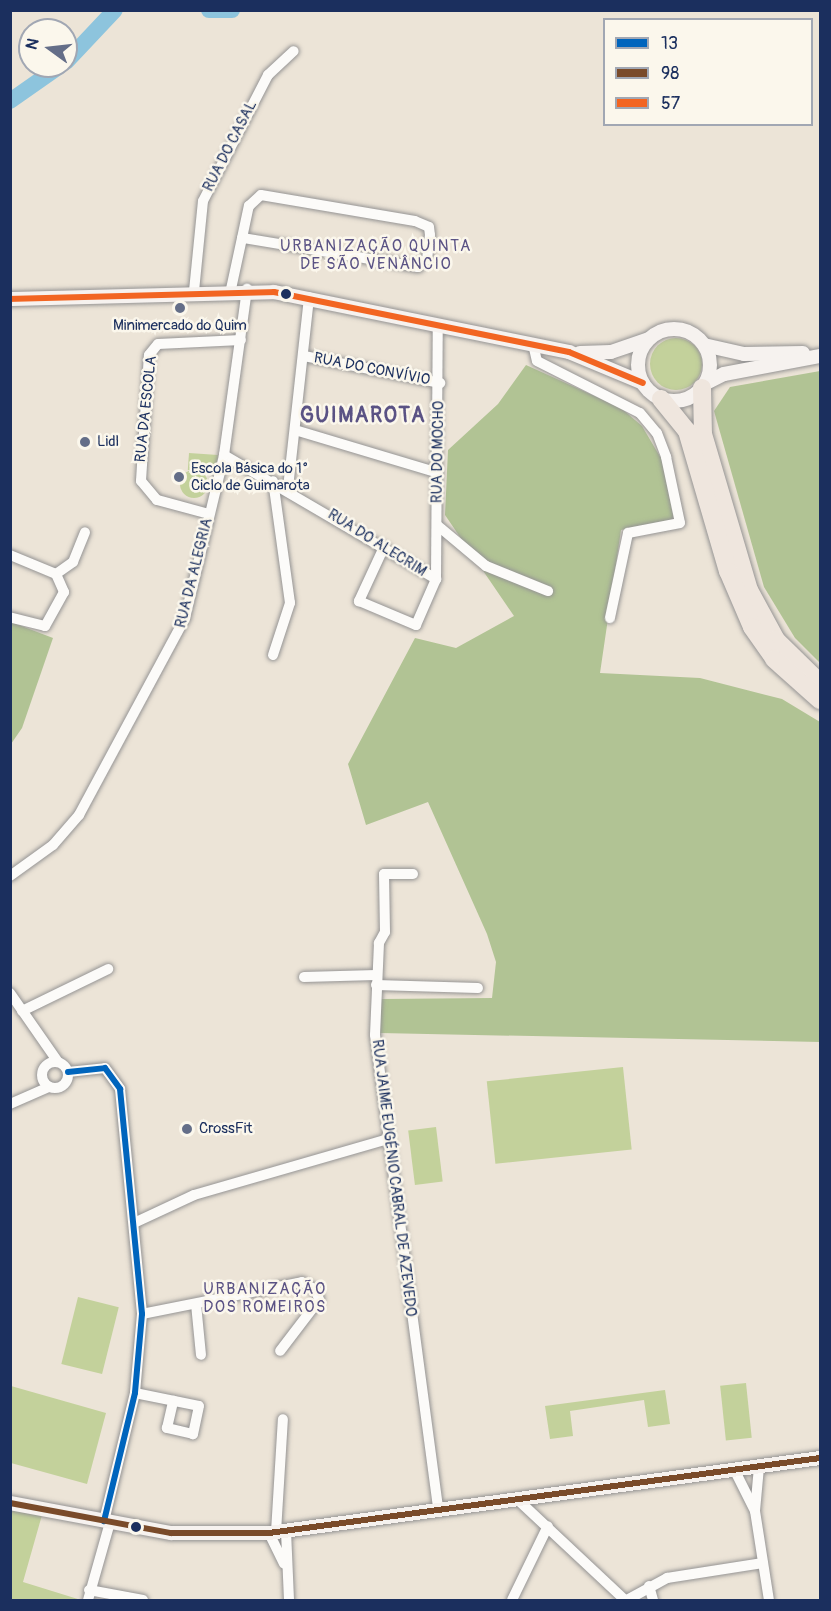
<!DOCTYPE html>
<html>
<head>
<meta charset="utf-8">
<style>
	body { margin:0 }
	#map { position:relative; width:831px; height:1611px; overflow:hidden; background:#ece4d7; font-family:Pangolin,sans-serif }
	div>[style] { position:absolute }
	.green>* { inset:0; background:#c3d19b; transform-origin:0 0 }
	.round { border-radius:50% }
	.forest>* { inset:0; background:#b1c394 }
	.river>* { height:16px; margin:-8px; padding:0 8px; transform-origin:8px; border-radius:8px; background:#8dc4dd }
	.roads { filter:drop-shadow(0 0 2px #959494) drop-shadow(0 0 2px #959494) }
	.street>* { height:10px; margin:-5px; padding:0 5px; transform-origin:5px; border-radius:5px; background:#fcfbf9 }
	.street>.ring { margin:-5px; padding:0; box-sizing:content-box; background:none; border:10px solid #fcfbf9; border-radius:50% }
	.secondary>* { height:14px; margin:-7px; padding:0 7px; transform-origin:7px; border-radius:7px; background:#f6f2ef }
	.secondary>.ring { margin:-7px; padding:0; box-sizing:content-box; background:none; border:14px solid #f6f2ef; border-radius:50% }
	.highway>* { height:18px; margin:-9px; padding:0 9px; transform-origin:9px; border-radius:9px; background:#efe6de }
	.bus-1>* { height:6px; margin:-3px; padding:0 3px; transform-origin:3px; border-radius:3px; background:#0065bd }
	.bus-2>* { height:6px; margin:-3px; padding:0 3px; transform-origin:3px; border-radius:3px; background:#7a4b2a }
	.bus-3>* { height:6px; margin:-3px; padding:0 3px; transform-origin:3px; border-radius:3px; background:#f26522 }
	.dots>* { width:16px; height:16px; translate:-50% -50%; box-sizing:border-box; border:3px solid #fbf7ec; border-radius:50% }
	span { translate:-50% -50%; white-space:nowrap; text-align:center; line-height:1.15; -webkit-text-stroke:5px #fbf7ec; paint-order:stroke }
	.street-label { font-size:15px; color:#1b2f5e }
	.poi-label { font-size:15px; color:#1b2f5e }
	.left { translate:0 -50%; text-align:left }
	.neighbourhood-label { font-size:16px; color:#5a5284; letter-spacing:1.5px }
	.district-label { font-size:21px; color:#5a5284; font-weight:700; letter-spacing:1.5px }
	.frame { position:absolute; inset:0; border:12px solid #1b2f5e; pointer-events:none }
	.legend { position:absolute; left:603px; top:18px; width:210px; height:108px; box-sizing:border-box; background:#fbf7ec; border:2px solid #a1a7b3; margin:0; padding:8px 10px; list-style:none; font-size:18px; color:#1b2f5e }
	.legend li { display:flex; align-items:center; gap:12px; height:30px }
	.legend b { width:30px; border:2px solid #a1a7b3 }
	.north { position:absolute; left:18px; top:18px; width:60px; height:60px; box-sizing:border-box; background:#fbf7ec; border:2px solid #a1a7b3; border-radius:50%; rotate:285deg; font-size:16px; font-weight:700; line-height:24px; text-align:center; color:#1b2f5e }
	.north::after { content:''; display:block; margin:auto; width:21px; height:27px; background:#646e88; clip-path:polygon(50% 0,100% 100%,50% 72%,0 100%) }
</style>
</head>
<body>
<div id="map">
	<div class="green">
		<div class="round" style="left:650px;top:338px;width:52px;height:52px"></div>
		<div style="left:189px;top:453px;width:29px;height:17px;rotate:4deg"></div>
		<div class="round" style="left:180px;top:470px;width:28px;height:28px"></div>
		<div style="left:623px;top:1067px;width:83px;height:137px;rotate:84deg"></div>
		<div style="left:436px;top:1127px;width:55px;height:28px;rotate:83deg"></div>
		<div style="left:78px;top:1297px;width:42px;height:69px;rotate:14deg"></div>
		<div style="left:746px;top:1383px;width:55px;height:26px;rotate:84deg"></div>
		<div style="clip-path:polygon(11px 1386px,106px 1413px,87px 1484px,11px 1463px)"></div>
		<div style="clip-path:polygon(665px 1390px,670px 1424px,648px 1427px,644px 1400px,570px 1411px,573px 1436px,550px 1439px,545px 1406px)"></div>
		<div style="clip-path:polygon(10px 1509px,42px 1515px,23px 1582px,81px 1600px,11px 1600px)"></div>
	</div>
	<div class="forest">
		<div style="clip-path:polygon(526px 365px,621px 408px,642px 426px,662px 460px,674px 520px,621px 530px,600px 673px,700px 678px,782px 699px,820px 722px,820px 1042px,380px 1033px,381px 999px,492px 998px,496px 962px,487px 934px,428px 802px,366px 825px,348px 764px,415px 638px,456px 648px,514px 616px,445px 515px,448px 450px,498px 404px)"></div>
		<div style="clip-path:polygon(820px 371px,820px 663px,795px 638px,764px 587px,714px 411px,730px 387px)"></div>
		<div style="clip-path:polygon(11px 622px,53px 638px,22px 728px,11px 744px)"></div>
	</div>
	<div class="river">
		<div style="left:209px;top:10px;width:23px"></div>
		<div style="left:66px;top:62px;width:71px;rotate:-46.7deg"></div>
		<div style="left:10px;top:101px;width:61px;rotate:-35deg"></div>
	</div>
	<div class="roads">
		<div class="street">
			<div style="left:231px;top:289px;width:52px;rotate:-77.8deg"></div>
			<div style="left:242px;top:238px;width:33px;rotate:-78deg"></div>
			<div style="left:249px;top:206px;width:16px;rotate:-43deg"></div>
			<div style="left:261px;top:195px;width:156px;rotate:9.6deg"></div>
			<div style="left:415px;top:221px;width:15px;rotate:23deg"></div>
			<div style="left:429px;top:227px;width:8px;rotate:83deg"></div>
			<div style="left:430px;top:235px;width:24px;rotate:97deg"></div>
			<div style="left:427px;top:259px;width:12px;rotate:138deg"></div>
			<div style="left:418px;top:267px;width:178px;rotate:-170.6deg"></div>
			<div style="left:194px;top:291px;width:90px;rotate:-84.3deg"></div>
			<div style="left:203px;top:201px;width:142px;rotate:-62.7deg"></div>
			<div style="left:268px;top:75px;width:35px;rotate:-43deg"></div>
			<div style="left:533px;top:344px;width:17px;rotate:77deg"></div>
			<div style="left:537px;top:361px;width:115px;rotate:26.8deg"></div>
			<div style="left:640px;top:413px;width:26px;rotate:50deg"></div>
			<div style="left:657px;top:433px;width:26px;rotate:69deg"></div>
			<div style="left:666px;top:457px;width:67px;rotate:78deg"></div>
			<div style="left:680px;top:523px;width:53px;rotate:169.1deg"></div>
			<div style="left:628px;top:533px;width:87px;rotate:102deg"></div>
			<div style="left:304px;top:356px;width:139px;rotate:11.2deg"></div>
			<div style="left:295px;top:430px;width:149px;rotate:16.7deg"></div>
			<div style="left:224px;top:455px;width:246px;rotate:30.3deg"></div>
			<div style="left:288px;top:488px;width:192px;rotate:-83.7deg"></div>
			<div style="left:209px;top:514px;width:54px;rotate:-164.9deg"></div>
			<div style="left:157px;top:500px;width:25px;rotate:-130deg"></div>
			<div style="left:141px;top:481px;width:126px;rotate:-86.4deg"></div>
			<div style="left:149px;top:355px;width:14px;rotate:-51deg"></div>
			<div style="left:158px;top:344px;width:83px;rotate:-2.8deg"></div>
			<div style="left:437px;top:525px;width:64px;rotate:39.9deg"></div>
			<div style="left:486px;top:566px;width:67px;rotate:22deg"></div>
			<div style="left:384px;top:547px;width:60px;rotate:114.8deg"></div>
			<div style="left:359px;top:601px;width:62px;rotate:22.8deg"></div>
			<div style="left:416px;top:625px;width:50px;rotate:-66.5deg"></div>
			<div style="left:436px;top:579px;width:255px;rotate:-89.6deg"></div>
			<div style="left:10px;top:555px;width:50px;rotate:22.4deg"></div>
			<div style="left:56px;top:574px;width:20px;rotate:66deg"></div>
			<div style="left:64px;top:592px;width:39px;rotate:119deg"></div>
			<div style="left:45px;top:626px;width:36px;rotate:-166deg"></div>
			<div style="left:56px;top:574px;width:21px;rotate:-35deg"></div>
			<div style="left:73px;top:562px;width:32px;rotate:-68deg"></div>
			<div style="left:273px;top:655px;width:55px;rotate:-71.9deg"></div>
			<div style="left:290px;top:603px;width:123px;rotate:-97.9deg"></div>
			<div style="left:413px;top:874px;width:29px;rotate:180deg"></div>
			<div style="left:384px;top:874px;width:58px;rotate:89deg"></div>
			<div style="left:385px;top:932px;width:13px;rotate:119deg"></div>
			<div style="left:379px;top:943px;width:92px;rotate:92.5deg"></div>
			<div style="left:375px;top:1035px;width:479px;rotate:82.4deg"></div>
			<div style="left:10px;top:876px;width:53px;rotate:-35.8deg"></div>
			<div style="left:53px;top:845px;width:40px;rotate:-49deg"></div>
			<div style="left:79px;top:815px;width:224px;rotate:-61.7deg"></div>
			<div style="left:185px;top:618px;width:168px;rotate:-76.5deg"></div>
			<div style="left:224px;top:455px;width:168px;rotate:-82.1deg"></div>
			<div style="left:304px;top:977px;width:72px;rotate:-1.6deg"></div>
			<div style="left:376px;top:985px;width:102px;rotate:1.7deg"></div>
			<div style="left:10px;top:993px;width:84px;rotate:55.2deg"></div>
			<div style="left:22px;top:1011px;width:96px;rotate:-26deg"></div>
			<div class="ring" style="left:42px;top:1062px;width:16px;height:16px"></div>
			<div style="left:68px;top:1072px;width:37px;rotate:-6deg"></div>
			<div style="left:105px;top:1068px;width:26px;rotate:54deg"></div>
			<div style="left:120px;top:1089px;width:226px;rotate:84.4deg"></div>
			<div style="left:142px;top:1314px;width:79px;rotate:95.1deg"></div>
			<div style="left:135px;top:1393px;width:132px;rotate:103.6deg"></div>
			<div style="left:10px;top:1104px;width:43px;rotate:-23.6deg"></div>
			<div style="left:134px;top:1223px;width:66px;rotate:-25deg"></div>
			<div style="left:194px;top:1195px;width:202px;rotate:-16.1deg"></div>
			<div style="left:196px;top:1304px;width:51px;rotate:84.4deg"></div>
			<div style="left:142px;top:1314px;width:163px;rotate:-11.3deg"></div>
			<div style="left:302px;top:1282px;width:16px;rotate:30deg"></div>
			<div style="left:316px;top:1290px;width:10px;rotate:73deg"></div>
			<div style="left:319px;top:1300px;width:64px;rotate:127.4deg"></div>
			<div style="left:135px;top:1393px;width:65px;rotate:11.5deg"></div>
			<div style="left:199px;top:1406px;width:29px;rotate:102deg"></div>
			<div style="left:193px;top:1434px;width:27px;rotate:-167deg"></div>
			<div style="left:167px;top:1428px;width:28px;rotate:-77deg"></div>
			<div style="left:759px;top:1467px;width:44px;rotate:95.2deg"></div>
			<div style="left:755px;top:1511px;width:90px;rotate:81.1deg"></div>
			<div style="left:734px;top:1469px;width:47px;rotate:63.4deg"></div>
			<div style="left:517px;top:1499px;width:148px;rotate:43.1deg"></div>
			<div style="left:286px;top:1531px;width:69px;rotate:87.5deg"></div>
			<div style="left:276px;top:1532px;width:113px;rotate:-86.5deg"></div>
			<div style="left:269px;top:1533px;width:34px;rotate:64deg"></div>
			<div style="left:649px;top:1586px;width:15px;rotate:74deg"></div>
			<div style="left:89px;top:1590px;width:55px;rotate:10.5deg"></div>
			<div style="left:88px;top:1600px;width:81px;rotate:-74.2deg"></div>
			<div style="left:512px;top:1600px;width:82px;rotate:-64.1deg"></div>
			<div style="left:627px;top:1600px;width:46px;rotate:-28.8deg"></div>
			<div style="left:667px;top:1578px;width:97px;rotate:-8.9deg"></div>
		</div>
		<div class="secondary">
			<div style="left:10px;top:299px;width:264px;rotate:-1.5deg"></div>
			<div style="left:274px;top:292px;width:301px;rotate:11.5deg"></div>
			<div style="left:569px;top:352px;width:80px;rotate:22.7deg"></div>
			<div class="ring" style="left:638px;top:329px;width:58px;height:58px"></div>
			<div style="left:704px;top:345px;width:41px;rotate:12.7deg"></div>
			<div style="left:744px;top:354px;width:59px;rotate:-1deg"></div>
			<div style="left:580px;top:353px;width:31px;rotate:-2deg"></div>
			<div style="left:611px;top:352px;width:39px;rotate:-19deg"></div>
			<div style="left:706px;top:383px;width:20px;rotate:-27deg"></div>
			<div style="left:724px;top:374px;width:98px;rotate:-10.6deg"></div>
			<div style="left:10px;top:1503px;width:164px;rotate:10.6deg"></div>
			<div style="left:171px;top:1533px;width:98px"></div>
			<div style="left:269px;top:1533px;width:556px;rotate:-7.75deg"></div>
		</div>
		<div class="highway">
			<div style="left:702px;top:388px;width:46px;rotate:88.8deg"></div>
			<div style="left:703px;top:434px;width:163px;rotate:73.6deg"></div>
			<div style="left:749px;top:590px;width:57px;rotate:61.6deg"></div>
			<div style="left:776px;top:640px;width:62px;rotate:44.3deg"></div>
			<div style="left:661px;top:399px;width:41px;rotate:50.9deg"></div>
			<div style="left:687px;top:431px;width:146px;rotate:73.7deg"></div>
			<div style="left:728px;top:571px;width:61px;rotate:66.8deg"></div>
			<div style="left:752px;top:627px;width:39px;rotate:55deg"></div>
			<div style="left:774px;top:659px;width:62px;rotate:41.7deg"></div>
		</div>
	</div>
	<div class="bus-1">
		<div style="left:68px;top:1072px;width:37px;rotate:-6deg"></div>
		<div style="left:105px;top:1068px;width:26px;rotate:54deg"></div>
		<div style="left:120px;top:1089px;width:226px;rotate:84.4deg"></div>
		<div style="left:142px;top:1314px;width:79px;rotate:95.1deg"></div>
		<div style="left:135px;top:1393px;width:132px;rotate:103.6deg"></div>
	</div>
	<div class="bus-2">
		<div style="left:10px;top:1503px;width:164px;rotate:10.6deg"></div>
		<div style="left:171px;top:1533px;width:98px"></div>
		<div style="left:269px;top:1533px;width:556px;rotate:-7.75deg"></div>
	</div>
	<div class="bus-3">
		<div style="left:10px;top:299px;width:264px;rotate:-1.5deg"></div>
		<div style="left:274px;top:292px;width:301px;rotate:11.5deg"></div>
		<div style="left:569px;top:352px;width:80px;rotate:22.7deg"></div>
	</div>
	<div class="dots">
		<div style="left:286px;top:294px;background:#1b2f5e"></div>
		<div style="left:180px;top:308px;background:#646e88"></div>
		<div style="left:85px;top:442px;background:#646e88"></div>
		<div style="left:179px;top:477px;background:#646e88"></div>
		<div style="left:187px;top:1129px;background:#646e88"></div>
		<div style="left:136px;top:1527px;background:#1b2f5e"></div>
	</div>
	<div class="street-label">
		<span style="left:230px;top:146px;rotate:-63deg">RUA DO CASAL</span>
		<span style="left:372px;top:369px;rotate:11deg">RUA DO CONVÍVIO</span>
		<span style="left:146px;top:409px;rotate:-84deg">RUA DA ESCOLA</span>
		<span style="left:438px;top:452px;rotate:-89deg">RUA DO MOCHO</span>
		<span style="left:377px;top:543px;rotate:32deg">RUA DO ALECRIM</span>
		<span style="left:194px;top:573px;rotate:-76deg">RUA DA ALEGRIA</span>
		<span style="left:394px;top:1178px;rotate:83deg">RUA JAIME EUGÉNIO CABRAL DE AZEVEDO</span>
	</div>
	<div class="poi-label">
		<span style="left:180px;top:326px">Minimercado do Quim</span>
		<span class="left" style="left:97px;top:442px">Lidl</span>
		<span class="left" style="left:191px;top:477px">Escola Básica do 1°<br>Ciclo de Guimarota</span>
		<span class="left" style="left:199px;top:1129px">CrossFit</span>
	</div>
	<div class="neighbourhood-label">
		<span style="left:376px;top:255px">URBANIZAÇÃO QUINTA<br>DE SÃO VENÂNCIO</span>
		<span style="left:265px;top:1298px">URBANIZAÇÃO<br>DOS ROMEIROS</span>
	</div>
	<div class="district-label">
		<span style="left:363px;top:416px">GUIMAROTA</span>
	</div>
	<div class="frame"></div>
	<ul class="legend">
	<li><b style="height:8px;background:#0065bd"></b>13</li>
	<li><b style="height:8px;background:#7a4b2a"></b>98</li>
	<li><b style="height:8px;background:#f26522"></b>57</li>
	</ul>
	<div class="north">N</div>
</div>
</body>
</html>
